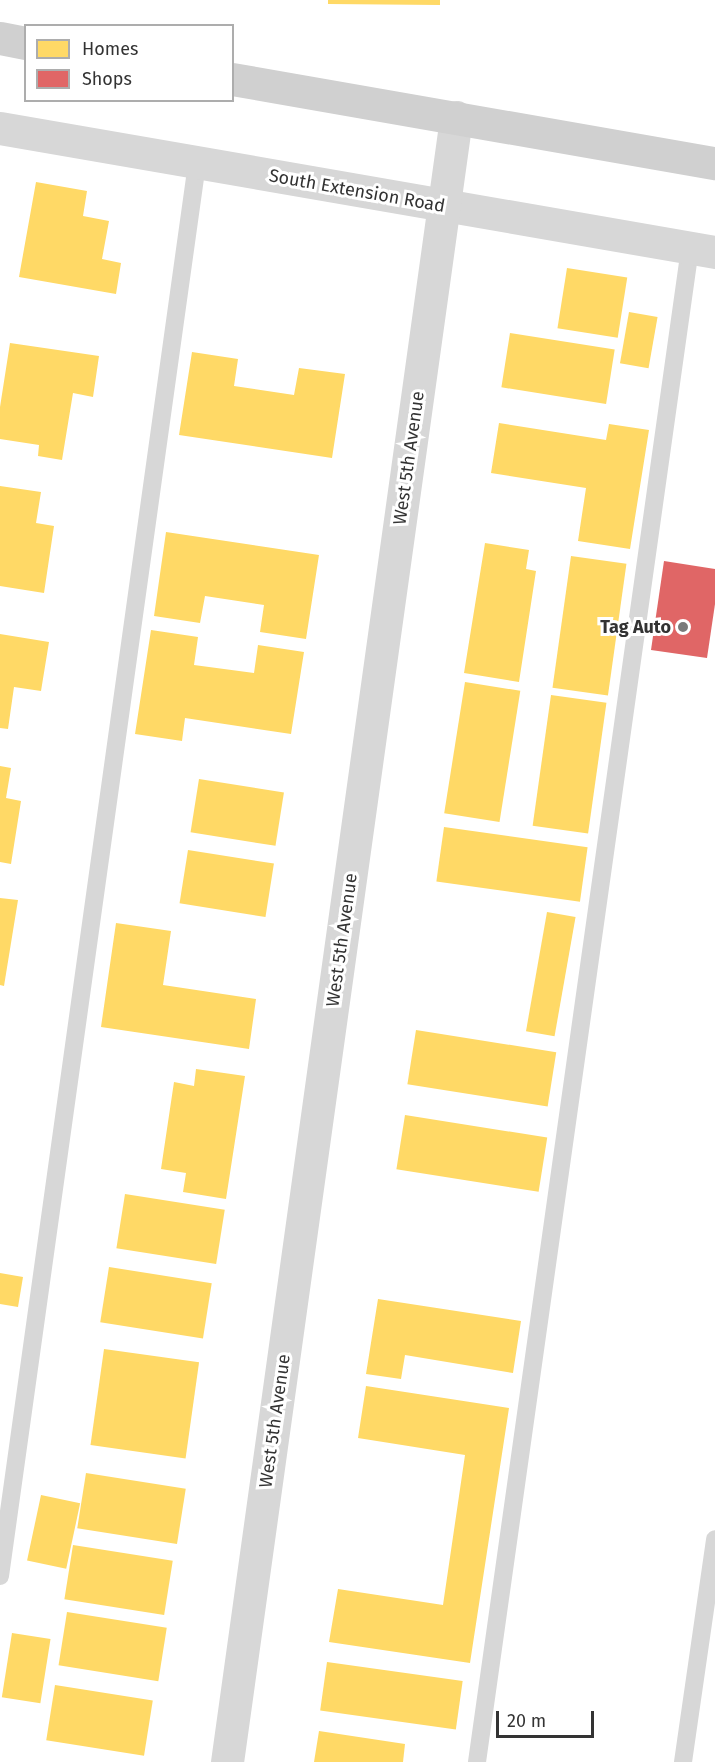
<!DOCTYPE html>
<html>
<head>
<meta charset="utf-8">
<style>
	body { margin:0 }
	#map { position:relative; width:715px; height:1762px; overflow:hidden; background:#fff; font-family:"Fira Sans",sans-serif }
	div>[style] { position:absolute }
	.homes>* { inset:0; background:#ffd966; transform-origin:0 0 }
	.shops>* { inset:0; background:#e06666 }
	.lane>* { height:18px; margin:-9px; padding:0 9px; transform-origin:9px; border-radius:9px; background:#d7d7d7 }
	.street>* { height:33px; margin:-16.5px; padding:0 16.5px; transform-origin:16.5px; border-radius:16.5px; background:#d7d7d7 }
	.secondary>* { height:33px; margin:-16.5px; padding:0 16.5px; transform-origin:16.5px; border-radius:16.5px; background:#d0d0d0 }
	.dots>* { width:16px; height:16px; translate:-50% -50%; box-sizing:border-box; border:3px solid #fff; border-radius:50% }
	span { translate:-50% -50%; white-space:nowrap; text-align:center; line-height:1.15; -webkit-text-stroke:6px #fff; paint-order:stroke }
	.street-label { font-size:18px; color:#333 }
	.poi-label { font-size:18px; color:#333; font-weight:700 }
	.right { translate:-100% -50%; text-align:right }
	.legend { position:absolute; left:24px; top:24px; width:210px; height:78px; box-sizing:border-box; background:#fff; border:2px solid #adadad; margin:0; padding:8px 10px; list-style:none; font-size:18px; color:#333 }
	.legend li { display:flex; align-items:center; gap:12px; height:30px }
	.legend b { width:30px; border:2px solid #adadad }
	.scale { position:absolute; left:496px; top:1711px; width:98px; height:27px; box-sizing:border-box; border:3px solid #333; border-top:0; padding-left:8px; font-size:18px; line-height:21px; white-space:nowrap; color:#333; -webkit-text-stroke:4px #fff; paint-order:stroke }
</style>
</head>
<body>
<div id="map">
	<div class="homes">
		<div style="clip-path:polygon(328px 0,440px 0,440px 5px,328px 4px)"></div>
		<div style="clip-path:polygon(36px 182px,87px 191px,83px 216px,109px 221px,102px 259px,121px 263px,116px 294px,19px 277px)"></div>
		<div style="left:567px;top:268px;width:61px;height:61px;rotate:9deg"></div>
		<div style="left:629px;top:312px;width:29px;height:52px;rotate:10deg"></div>
		<div style="left:510px;top:333px;width:106px;height:55px;rotate:9deg"></div>
		<div style="clip-path:polygon(10px 343px,99px 356px,93px 397px,73px 393px,62px 460px,38px 456px,39px 445px,0 439px,0 407px)"></div>
		<div style="clip-path:polygon(192px 352px,238px 359px,234px 386px,294px 395px,299px 368px,345px 374px,332px 458px,179px 435px)"></div>
		<div style="clip-path:polygon(499px 423px,606px 440px,609px 424px,649px 430px,630px 549px,578px 541px,586px 488px,491px 473px)"></div>
		<div style="clip-path:polygon(0 486px,41px 492px,36px 523px,54px 526px,44px 593px,0 586px)"></div>
		<div style="clip-path:polygon(166px 532px,319px 555px,306px 639px,260px 632px,264px 605px,205px 596px,200px 623px,154px 616px)"></div>
		<div style="clip-path:polygon(485px 543px,529px 550px,526px 569px,536px 571px,519px 682px,464px 673px)"></div>
		<div style="left:571px;top:556px;width:56px;height:133px;rotate:8deg"></div>
		<div style="clip-path:polygon(151px 630px,198px 637px,194px 665px,254px 673px,258px 645px,304px 652px,291px 734px,185px 718px,182px 741px,135px 734px)"></div>
		<div style="clip-path:polygon(0 634px,49px 642px,41px 691px,14px 687px,8px 729px,0 728px)"></div>
		<div style="left:465px;top:682px;width:56px;height:133px;rotate:9deg"></div>
		<div style="left:551px;top:695px;width:56px;height:132px;rotate:8deg"></div>
		<div style="clip-path:polygon(0 766px,11px 768px,6px 798px,21px 801px,11px 864px,0 862px)"></div>
		<div style="left:199px;top:779px;width:86px;height:54px;rotate:9deg"></div>
		<div style="left:444px;top:827px;width:145px;height:55px;rotate:8deg"></div>
		<div style="left:188px;top:850px;width:87px;height:54px;rotate:9deg"></div>
		<div style="clip-path:polygon(0 898px,18px 900px,4px 986px,0 985px)"></div>
		<div style="left:547px;top:912px;width:29px;height:121px;rotate:10deg"></div>
		<div style="clip-path:polygon(116px 923px,171px 931px,163px 985px,256px 999px,249px 1049px,101px 1027px)"></div>
		<div style="left:416px;top:1030px;width:142px;height:55px;rotate:9deg"></div>
		<div style="clip-path:polygon(196px 1069px,245px 1076px,226px 1199px,183px 1192px,186px 1173px,161px 1169px,174px 1082px,194px 1086px)"></div>
		<div style="left:405px;top:1115px;width:144px;height:55px;rotate:9deg"></div>
		<div style="left:125px;top:1194px;width:101px;height:55px;rotate:9deg"></div>
		<div style="left:109px;top:1267px;width:104px;height:56px;rotate:9deg"></div>
		<div style="clip-path:polygon(0 1273px,23px 1277px,18px 1307px,0 1304px)"></div>
		<div style="clip-path:polygon(378px 1299px,521px 1321px,513px 1373px,405px 1355px,401px 1379px,366px 1374px)"></div>
		<div style="left:104px;top:1349px;width:96px;height:97px;rotate:8deg"></div>
		<div style="clip-path:polygon(366px 1386px,509px 1408px,470px 1663px,329px 1642px,338px 1589px,443px 1605px,465px 1455px,358px 1438px)"></div>
		<div style="left:86px;top:1473px;width:101px;height:56px;rotate:9deg"></div>
		<div style="left:41px;top:1495px;width:40px;height:67px;rotate:12deg"></div>
		<div style="left:73px;top:1545px;width:101px;height:55px;rotate:9deg"></div>
		<div style="left:67px;top:1612px;width:101px;height:54px;rotate:9deg"></div>
		<div style="left:12px;top:1633px;width:39px;height:65px;rotate:9deg"></div>
		<div style="left:327px;top:1662px;width:137px;height:49px;rotate:8deg"></div>
		<div style="left:55px;top:1685px;width:99px;height:56px;rotate:9deg"></div>
		<div style="clip-path:polygon(319px 1731px,405px 1744px,403px 1762px,314px 1762px)"></div>
	</div>
	<div class="shops">
		<div style="clip-path:polygon(664px 561px,715px 569px,715px 604px,707px 658px,651px 650px)"></div>
	</div>
	<div class="lane">
		<div style="left:0;top:1576px;width:1426px;rotate:-82.06deg"></div>
		<div style="left:477px;top:1762px;width:1529px;rotate:-81.99deg"></div>
		<div style="left:683px;top:1762px;width:225px;rotate:-81.8deg"></div>
	</div>
	<div class="street">
		<div style="left:0;top:128px;width:726px;rotate:9.84deg"></div>
		<div style="left:227px;top:1762px;width:1661px;rotate:-82.07deg"></div>
	</div>
	<div class="secondary">
		<div style="left:0;top:38px;width:26px;rotate:11deg"></div>
		<div style="left:232px;top:79px;width:490px;rotate:9.9deg"></div>
	</div>
	<div class="dots">
		<div style="left:683px;top:627px;background:#7a7a7a"></div>
	</div>
	<div class="street-label">
		<span style="left:357px;top:191px;rotate:10deg">South Extension Road</span>
		<span style="left:409px;top:458px;rotate:-82deg">West 5th Avenue</span>
		<span style="left:342px;top:940px;rotate:-82deg">West 5th Avenue</span>
		<span style="left:275px;top:1421px;rotate:-82deg">West 5th Avenue</span>
	</div>
	<div class="poi-label">
		<span class="right" style="left:671px;top:627px">Tag Auto</span>
	</div>
	<ul class="legend">
	<li><b style="height:16px;background:#ffd966"></b>Homes</li>
	<li><b style="height:16px;background:#e06666"></b>Shops</li>
	</ul>
	<div class="scale">20 m</div>
</div>
</body>
</html>
